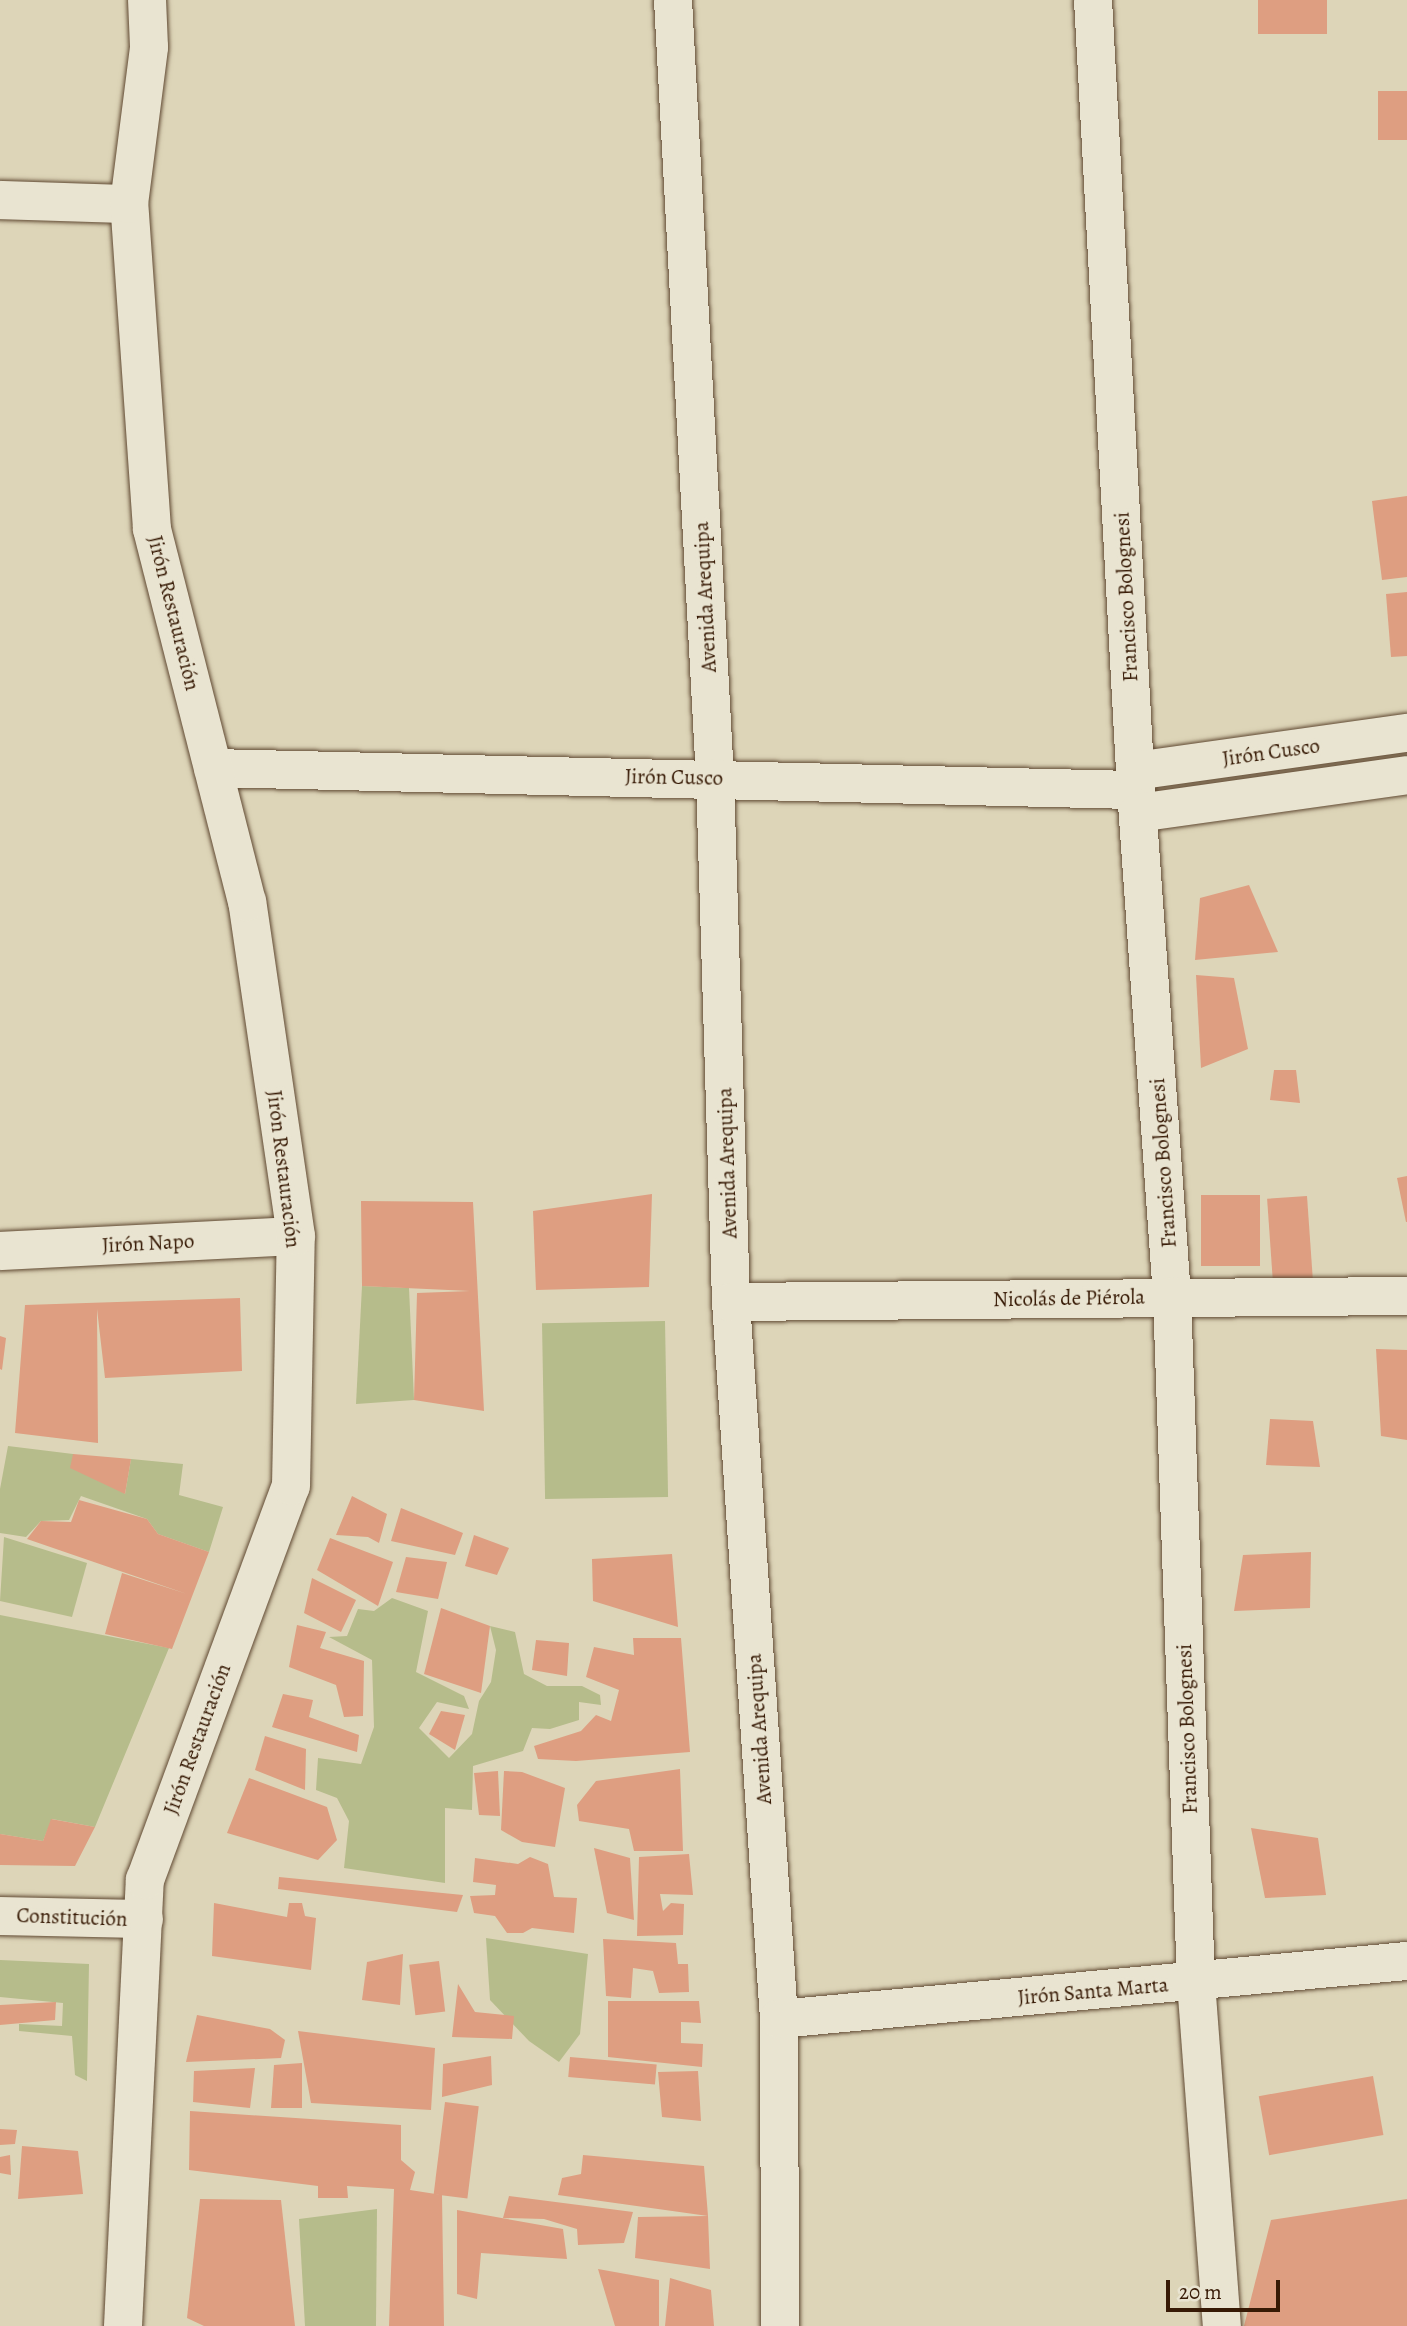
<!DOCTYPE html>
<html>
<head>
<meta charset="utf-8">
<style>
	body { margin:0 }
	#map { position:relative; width:1407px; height:2326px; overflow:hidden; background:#ddd5b8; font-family:Alegreya,serif }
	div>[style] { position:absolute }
	.green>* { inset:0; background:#b6bc8b; transform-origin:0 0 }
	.building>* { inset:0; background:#de9e81; transform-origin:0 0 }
	.roads { filter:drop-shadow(0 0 2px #604932) drop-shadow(0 0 2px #604932) }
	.minor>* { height:38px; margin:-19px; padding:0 19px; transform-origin:19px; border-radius:19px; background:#e9e4d1 }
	span { translate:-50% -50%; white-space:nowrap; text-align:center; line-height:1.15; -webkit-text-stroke:7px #e9e4d1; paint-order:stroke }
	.street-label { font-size:21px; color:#371a05 }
	.scale { position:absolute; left:1166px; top:2280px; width:114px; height:32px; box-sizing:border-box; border:4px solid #371a05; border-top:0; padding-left:9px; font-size:21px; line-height:24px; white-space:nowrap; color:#371a05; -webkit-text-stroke:5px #e9e4d1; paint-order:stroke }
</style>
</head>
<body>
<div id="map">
	<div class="green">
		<div style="clip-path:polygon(362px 1286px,409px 1288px,414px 1400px,356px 1404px)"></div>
		<div style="left:665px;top:1321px;width:176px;height:123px;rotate:89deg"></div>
		<div style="clip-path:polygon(8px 1446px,73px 1454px,125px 1494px,131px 1459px,183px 1464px,179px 1495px,223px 1507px,209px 1552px,158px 1534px,147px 1519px,81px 1496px,69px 1520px,41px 1521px,26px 1537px,0 1533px,0 1489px)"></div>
		<div style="clip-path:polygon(4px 1537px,87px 1563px,72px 1617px,0 1601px)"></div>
		<div style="clip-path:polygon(392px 1598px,428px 1611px,416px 1672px,464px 1696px,469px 1709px,437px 1702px,419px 1728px,449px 1758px,472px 1734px,479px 1701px,491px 1682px,496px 1650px,490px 1626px,515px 1632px,524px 1674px,547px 1686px,582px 1686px,600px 1695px,601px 1705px,579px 1702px,579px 1720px,550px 1729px,532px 1728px,523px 1751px,473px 1766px,472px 1810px,445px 1808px,445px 1883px,344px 1868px,349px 1821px,337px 1798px,316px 1790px,318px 1758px,361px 1764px,374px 1727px,372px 1660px,329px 1637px,347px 1636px,358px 1609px,374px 1611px)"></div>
		<div style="clip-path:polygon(0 1615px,169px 1648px,95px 1827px,52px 1819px,43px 1841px,0 1834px)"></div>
		<div style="clip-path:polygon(486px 1938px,588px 1954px,580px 2034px,559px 2062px,529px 2041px,490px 2000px)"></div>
		<div style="clip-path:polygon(0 1960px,89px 1964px,87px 2081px,75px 2075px,72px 2036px,19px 2031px,19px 2024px,62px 2026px,63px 2003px,0 1997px)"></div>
		<div style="clip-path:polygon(377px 2209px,376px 2326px,305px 2326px,299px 2219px)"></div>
	</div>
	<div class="building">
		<div style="left:1258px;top:0;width:69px;height:34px"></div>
		<div style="left:1407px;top:91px;width:49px;height:29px;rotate:90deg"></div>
		<div style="clip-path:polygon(1407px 496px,1407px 577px,1382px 580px,1372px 501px)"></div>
		<div style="clip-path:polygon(1407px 592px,1407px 656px,1391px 657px,1386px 594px)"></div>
		<div style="clip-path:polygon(1249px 885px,1278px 952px,1195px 960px,1200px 898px)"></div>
		<div style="clip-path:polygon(1196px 975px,1234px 978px,1248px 1049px,1201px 1068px)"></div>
		<div style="clip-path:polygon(1274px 1070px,1296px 1070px,1300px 1103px,1270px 1100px)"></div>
		<div style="clip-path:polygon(1407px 1176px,1407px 1222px,1406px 1222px,1397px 1178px)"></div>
		<div style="clip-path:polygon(652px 1194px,649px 1287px,536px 1290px,533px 1211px)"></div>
		<div style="left:1201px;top:1195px;width:59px;height:71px"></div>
		<div style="left:1307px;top:1196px;width:88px;height:40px;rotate:86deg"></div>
		<div style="clip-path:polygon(361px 1201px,473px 1202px,484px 1411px,414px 1400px,417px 1293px,470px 1291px,362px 1286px)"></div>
		<div style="clip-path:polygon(240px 1298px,242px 1371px,105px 1378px,97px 1309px,98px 1443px,15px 1433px,25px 1305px)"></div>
		<div style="clip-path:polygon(0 1336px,6px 1338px,2px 1370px,0 1369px)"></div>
		<div style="clip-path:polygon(1376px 1349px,1407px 1350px,1407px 1440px,1381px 1436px)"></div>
		<div style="clip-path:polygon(1270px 1419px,1313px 1421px,1320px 1467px,1266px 1465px)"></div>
		<div style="clip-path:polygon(73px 1454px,131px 1459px,125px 1494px,70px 1468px)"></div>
		<div style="clip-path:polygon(352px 1496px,387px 1514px,379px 1543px,368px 1537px,336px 1535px)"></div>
		<div style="clip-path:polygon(79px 1500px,147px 1519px,158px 1534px,209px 1552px,172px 1649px,105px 1634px,122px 1573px,187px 1594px,27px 1539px,41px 1521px,71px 1522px)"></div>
		<div style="clip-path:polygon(401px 1508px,463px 1533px,455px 1555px,391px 1541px)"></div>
		<div style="clip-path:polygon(474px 1535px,509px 1548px,497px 1575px,465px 1566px)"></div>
		<div style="clip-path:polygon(330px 1538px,393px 1562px,378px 1606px,317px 1570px)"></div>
		<div style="clip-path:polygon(1311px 1552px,1310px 1608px,1234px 1611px,1243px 1555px)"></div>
		<div style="clip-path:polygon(672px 1554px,678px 1627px,593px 1601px,592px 1559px)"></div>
		<div style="clip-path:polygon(406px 1557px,447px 1562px,438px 1599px,396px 1592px)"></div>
		<div style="clip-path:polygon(312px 1578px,356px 1600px,341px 1632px,304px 1613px)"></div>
		<div style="clip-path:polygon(441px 1608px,490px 1626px,481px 1693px,424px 1674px)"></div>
		<div style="clip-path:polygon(297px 1625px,326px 1632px,320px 1648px,364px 1661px,363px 1716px,344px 1717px,336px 1685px,289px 1667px)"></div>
		<div style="clip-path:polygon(633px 1638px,681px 1638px,690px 1752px,576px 1761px,538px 1759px,534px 1746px,581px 1731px,596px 1715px,611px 1721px,619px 1690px,586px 1677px,594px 1647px,634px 1655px)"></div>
		<div style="clip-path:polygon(536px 1640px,569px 1643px,567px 1676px,532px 1670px)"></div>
		<div style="clip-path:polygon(283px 1694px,313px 1700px,309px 1717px,359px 1735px,357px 1752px,272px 1727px)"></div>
		<div style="clip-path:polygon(441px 1711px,465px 1715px,455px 1750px,429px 1734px)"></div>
		<div style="clip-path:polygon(265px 1736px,306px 1749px,305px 1790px,255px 1770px)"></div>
		<div style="clip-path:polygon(680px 1769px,683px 1851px,634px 1851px,629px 1829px,579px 1821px,577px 1805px,596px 1781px)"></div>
		<div style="clip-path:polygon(498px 1771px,500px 1816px,479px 1815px,474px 1773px)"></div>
		<div style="clip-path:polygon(504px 1771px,522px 1772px,565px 1788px,555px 1847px,522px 1842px,501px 1830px)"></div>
		<div style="clip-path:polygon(249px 1778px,327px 1807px,337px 1840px,318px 1860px,227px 1833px)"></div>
		<div style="clip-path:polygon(51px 1819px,95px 1827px,75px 1866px,0 1865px,0 1834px,43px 1841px)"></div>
		<div style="clip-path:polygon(1251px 1828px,1318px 1838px,1326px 1895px,1265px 1898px)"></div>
		<div style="clip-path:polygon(594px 1848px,630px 1858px,634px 1920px,607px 1913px)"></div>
		<div style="clip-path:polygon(689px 1854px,693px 1895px,660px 1894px,663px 1911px,671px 1903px,684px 1904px,683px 1935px,637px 1936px,639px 1857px)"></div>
		<div style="clip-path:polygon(530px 1857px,548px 1864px,554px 1897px,577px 1898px,574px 1933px,532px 1928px,523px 1933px,507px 1933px,495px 1916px,474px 1913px,470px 1896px,495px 1895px,496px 1885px,473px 1882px,475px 1858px,518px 1864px)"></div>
		<div style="clip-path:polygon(279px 1877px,463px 1895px,457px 1912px,278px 1889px)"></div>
		<div style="clip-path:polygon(214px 1903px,287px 1917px,289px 1903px,302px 1903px,305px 1916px,316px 1918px,311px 1970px,212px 1956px)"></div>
		<div style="clip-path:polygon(603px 1939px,676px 1943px,678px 1964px,688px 1964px,689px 1992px,659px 1993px,653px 1971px,633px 1968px,631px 1998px,606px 1996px)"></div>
		<div style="clip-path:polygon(403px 1954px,400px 2005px,362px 2000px,367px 1962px)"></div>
		<div style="left:439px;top:1961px;width:51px;height:30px;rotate:83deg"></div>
		<div style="clip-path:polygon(458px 1984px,475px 2012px,514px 2016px,512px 2039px,452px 2037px)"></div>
		<div style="clip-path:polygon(608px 2001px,699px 2001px,701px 2023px,681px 2022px,681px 2043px,703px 2044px,702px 2067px,608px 2057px)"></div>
		<div style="clip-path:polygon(56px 2002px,55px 2020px,0 2025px,0 2005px)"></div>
		<div style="clip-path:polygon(197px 2015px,270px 2029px,285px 2040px,281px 2058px,186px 2062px)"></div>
		<div style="clip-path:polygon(298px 2031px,435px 2048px,431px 2110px,311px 2103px)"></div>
		<div style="clip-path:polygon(491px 2056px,492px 2085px,442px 2097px,443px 2064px)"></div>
		<div style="left:570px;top:2057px;width:87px;height:20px;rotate:5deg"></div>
		<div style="clip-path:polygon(302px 2063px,302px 2108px,271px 2108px,274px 2065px)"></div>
		<div style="clip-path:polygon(255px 2068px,250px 2108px,193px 2102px,194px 2071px)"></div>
		<div style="clip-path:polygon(698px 2071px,701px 2121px,662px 2117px,658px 2072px)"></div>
		<div style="left:1373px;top:2076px;width:60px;height:116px;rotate:80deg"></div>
		<div style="left:445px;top:2102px;width:34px;height:93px;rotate:7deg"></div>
		<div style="clip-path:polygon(190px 2111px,401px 2125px,401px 2160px,415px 2172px,410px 2190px,442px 2195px,444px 2326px,389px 2326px,394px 2189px,347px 2186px,348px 2198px,318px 2198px,318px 2186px,189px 2170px)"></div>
		<div style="clip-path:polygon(0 2129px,17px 2130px,15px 2144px,0 2145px)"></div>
		<div style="clip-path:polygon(22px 2146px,78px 2151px,83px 2194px,18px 2199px)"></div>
		<div style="clip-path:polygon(10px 2155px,11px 2175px,0 2173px,0 2157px)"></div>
		<div style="clip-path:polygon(583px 2155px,704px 2166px,708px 2216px,710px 2269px,635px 2258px,638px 2217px,708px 2216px,558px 2195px,562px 2178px,581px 2174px)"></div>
		<div style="clip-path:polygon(509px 2196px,633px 2212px,624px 2243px,578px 2245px,577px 2229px,544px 2219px,503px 2218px)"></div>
		<div style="clip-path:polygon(200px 2199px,281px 2200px,295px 2326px,204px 2326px,187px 2318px)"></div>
		<div style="clip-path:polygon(1407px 2199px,1407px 2326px,1244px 2326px,1271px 2220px)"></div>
		<div style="clip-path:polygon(457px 2210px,563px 2229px,567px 2259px,481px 2253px,477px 2299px,457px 2294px)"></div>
		<div style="clip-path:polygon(598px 2269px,659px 2280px,659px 2326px,615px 2326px)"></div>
		<div style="clip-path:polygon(670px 2278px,711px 2290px,714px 2326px,665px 2326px)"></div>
	</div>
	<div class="roads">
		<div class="minor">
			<div style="left:673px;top:0;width:779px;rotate:86.91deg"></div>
			<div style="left:715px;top:778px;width:524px;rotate:88.25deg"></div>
			<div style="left:731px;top:1302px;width:719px;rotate:86.17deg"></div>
			<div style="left:779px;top:2019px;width:307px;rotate:89.8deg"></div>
			<div style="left:1093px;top:0;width:791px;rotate:86.88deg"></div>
			<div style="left:1136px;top:790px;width:507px;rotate:85.93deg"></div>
			<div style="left:1172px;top:1296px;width:686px;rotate:88deg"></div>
			<div style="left:1196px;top:1982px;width:345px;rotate:85.7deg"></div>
			<div style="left:0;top:200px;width:129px;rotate:1.8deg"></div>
			<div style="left:213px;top:768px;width:923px;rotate:1.37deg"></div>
			<div style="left:1135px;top:771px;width:275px;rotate:-8deg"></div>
			<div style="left:1138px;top:813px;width:272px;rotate:-8deg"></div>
			<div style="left:0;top:1251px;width:296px;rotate:-2.9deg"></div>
			<div style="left:731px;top:1302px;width:676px;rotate:-0.51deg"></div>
			<div style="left:0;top:1916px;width:144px;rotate:1.2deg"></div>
			<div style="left:779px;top:2019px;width:631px;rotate:-5.28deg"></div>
			<div style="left:123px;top:2326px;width:447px;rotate:-87.2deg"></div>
			<div style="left:145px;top:1880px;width:420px;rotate:-69.7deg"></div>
			<div style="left:291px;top:1486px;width:250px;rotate:-88.9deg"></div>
			<div style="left:296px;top:1236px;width:338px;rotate:-98.3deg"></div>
			<div style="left:247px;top:902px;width:385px;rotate:-104.3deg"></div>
			<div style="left:152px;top:529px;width:326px;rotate:-94deg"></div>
			<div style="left:129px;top:204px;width:158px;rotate:-82.7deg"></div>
			<div style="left:149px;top:47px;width:47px;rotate:-92.4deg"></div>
		</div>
	</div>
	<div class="street-label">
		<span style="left:705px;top:597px;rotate:-93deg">Avenida Arequipa</span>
		<span style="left:1126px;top:597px;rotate:-93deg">Francisco Bolognesi</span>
		<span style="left:174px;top:613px;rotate:76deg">Jirón Restauración</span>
		<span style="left:1271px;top:752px;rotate:-8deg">Jirón Cusco</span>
		<span style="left:674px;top:777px;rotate:1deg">Jirón Cusco</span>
		<span style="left:727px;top:1163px;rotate:-92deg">Avenida Arequipa</span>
		<span style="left:1163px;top:1163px;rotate:-94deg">Francisco Bolognesi</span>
		<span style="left:284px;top:1169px;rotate:83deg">Jirón Restauración</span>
		<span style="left:148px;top:1243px;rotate:-3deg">Jirón Napo</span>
		<span style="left:1069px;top:1298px;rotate:-1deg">Nicolás de Piérola</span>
		<span style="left:759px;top:1729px;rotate:-94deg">Avenida Arequipa</span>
		<span style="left:1187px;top:1729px;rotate:-92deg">Francisco Bolognesi</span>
		<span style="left:197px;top:1739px;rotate:-70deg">Jirón Restauración</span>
		<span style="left:72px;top:1917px;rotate:2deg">Constitución</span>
		<span style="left:1093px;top:1991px;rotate:-5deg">Jirón Santa Marta</span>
	</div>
	<div class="scale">20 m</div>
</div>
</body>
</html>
